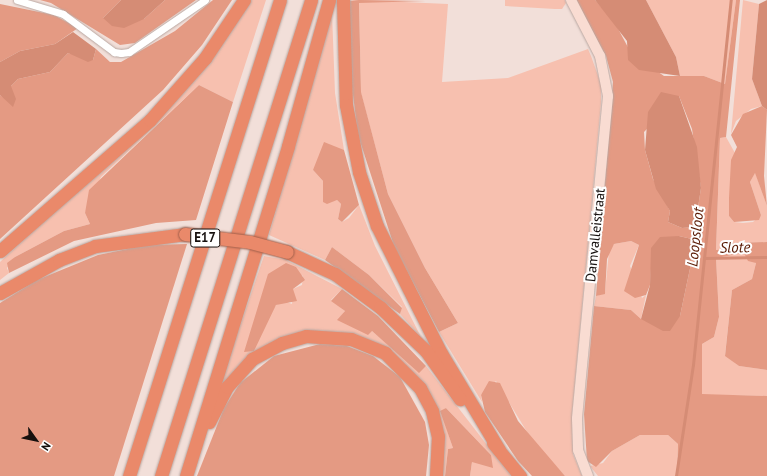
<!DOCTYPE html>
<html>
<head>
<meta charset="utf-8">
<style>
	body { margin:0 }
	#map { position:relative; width:767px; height:476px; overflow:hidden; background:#f2dfd9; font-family:"PT Sans",sans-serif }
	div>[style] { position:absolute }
	.green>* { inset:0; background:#f7c0af }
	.forest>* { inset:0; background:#e49a83 }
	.water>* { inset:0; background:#d58c75 }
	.stream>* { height:2.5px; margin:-1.25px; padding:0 1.25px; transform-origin:1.25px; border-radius:1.25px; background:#d58c75 }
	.roads { filter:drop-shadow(0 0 1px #b9a7a1) drop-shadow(0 0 1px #b9a7a1) }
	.street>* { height:7px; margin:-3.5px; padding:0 3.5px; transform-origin:3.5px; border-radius:3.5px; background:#fff }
	.secondary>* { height:10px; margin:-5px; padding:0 5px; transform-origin:5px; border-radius:5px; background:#f9dcd2 }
	.highway>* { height:13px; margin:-6.5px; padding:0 6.5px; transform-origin:6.5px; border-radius:6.5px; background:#ea896a }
	.bridges { filter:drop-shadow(0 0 1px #a05f4a) drop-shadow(0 0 1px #a05f4a) }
	.highway-bridge>* { height:13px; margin:-6.5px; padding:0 6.5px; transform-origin:6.5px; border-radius:6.5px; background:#ea896a }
	span { translate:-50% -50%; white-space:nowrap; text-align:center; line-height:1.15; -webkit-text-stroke:4px #fff; paint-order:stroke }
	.shield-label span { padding:1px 3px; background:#fff; border:1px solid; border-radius:3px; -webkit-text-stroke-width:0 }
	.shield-label { font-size:13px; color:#16100e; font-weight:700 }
	.street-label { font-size:14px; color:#16100e }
	.water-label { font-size:15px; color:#5c1b04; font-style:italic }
	.north { position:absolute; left:16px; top:420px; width:40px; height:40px; -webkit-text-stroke:3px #fff; paint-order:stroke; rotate:123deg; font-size:11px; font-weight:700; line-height:16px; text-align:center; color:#16100e }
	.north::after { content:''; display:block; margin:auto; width:14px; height:18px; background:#16100e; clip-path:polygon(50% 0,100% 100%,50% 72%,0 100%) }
</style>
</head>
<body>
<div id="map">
	<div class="green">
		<div style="clip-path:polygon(251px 0,266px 0,233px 102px,199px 85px,101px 177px,85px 213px,90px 224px,64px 231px,15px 257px,7px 268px,9px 273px,0 280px,0 262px,174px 103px,217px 52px)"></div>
		<div style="clip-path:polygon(359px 0,448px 4px,442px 82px,508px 78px,588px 49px,591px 56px,601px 84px,601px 103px,572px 415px,573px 454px,582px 476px,565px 476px,532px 440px,496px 381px,481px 395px,482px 402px,439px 332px,458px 323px,425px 268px,388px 194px,361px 93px,359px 3px,349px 1px)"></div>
		<div style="clip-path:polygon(505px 0,565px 0,566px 3px,562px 9px,555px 9px,505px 6px)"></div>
		<div style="clip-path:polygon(646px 0,736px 0,725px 84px,704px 76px,680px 76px,676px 57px)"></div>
		<div style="clip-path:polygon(743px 0,759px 4px,752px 79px,762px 106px,751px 109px,736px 121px,731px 134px)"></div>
		<div style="clip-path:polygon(332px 13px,335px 93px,344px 150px,313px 170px,323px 181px,323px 202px,337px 200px,341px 204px,338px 219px,342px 222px,349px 218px,359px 205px,375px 246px,421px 337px,400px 314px,402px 307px,369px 275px,332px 247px,325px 260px,269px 235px)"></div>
		<div style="clip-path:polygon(726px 137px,735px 153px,729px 216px,734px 222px,743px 223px,753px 222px,761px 215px,750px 182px,755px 172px,767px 206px,767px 242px,731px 243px,733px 249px,716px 251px,720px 138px)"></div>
		<div style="clip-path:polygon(631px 241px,639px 245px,630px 266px,642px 298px,646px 295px,641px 319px,631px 310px,594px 306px,596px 296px,605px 293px,609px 251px,614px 244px)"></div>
		<div style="clip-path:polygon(744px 253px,756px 263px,752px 279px,732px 290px,725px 355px,739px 366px,767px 370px,767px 396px,702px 395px,702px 344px,714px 337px,719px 317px,716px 258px)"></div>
		<div style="clip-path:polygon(evenodd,264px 256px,286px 260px,342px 289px,331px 300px,345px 311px,338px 320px,372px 331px,419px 372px,426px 366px,511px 476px,470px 476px,472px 462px,481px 462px,491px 455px,446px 408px,441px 412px,453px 448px,448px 449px,445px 476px,440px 476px,441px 433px,391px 354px,305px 332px,219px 388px,264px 256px,297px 273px,303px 276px,302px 285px,293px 289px,292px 304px,284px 301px,276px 305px,244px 351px,297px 273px)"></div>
		<div style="clip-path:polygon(640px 435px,668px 435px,678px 444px,677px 476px,598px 476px,590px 466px,603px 463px,612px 451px)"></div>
	</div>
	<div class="forest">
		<div style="clip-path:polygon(40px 0,121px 0,103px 18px,144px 19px,165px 0,196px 0,135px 43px,120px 45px,51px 3px)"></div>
		<div style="clip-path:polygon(213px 0,232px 0,202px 45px,163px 90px,0 239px,0 95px,4px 98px,11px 92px,11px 86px,18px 79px,50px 72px,68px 53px,93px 60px,96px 49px,110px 62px,121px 62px,175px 31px)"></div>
		<div style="clip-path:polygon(359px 0,426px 1px,359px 3px,361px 92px,388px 194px,425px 268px,458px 323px,439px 332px,394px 246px,358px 135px,351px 79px,349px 1px)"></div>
		<div style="clip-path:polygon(evenodd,575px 0,595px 0,615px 23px,631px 53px,664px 76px,704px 76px,725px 84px,736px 0,740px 0,726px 137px,720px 138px,716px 250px,732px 249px,731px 243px,767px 242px,767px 370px,739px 366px,725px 356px,732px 290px,752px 279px,756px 263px,748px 261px,744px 253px,716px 258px,719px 317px,714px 337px,702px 344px,702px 394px,767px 396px,767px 476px,677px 476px,678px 444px,668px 435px,640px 435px,612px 451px,596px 467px,587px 461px,584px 414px,594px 306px,631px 310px,641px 319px,680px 316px,696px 240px,679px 236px,652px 252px,650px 285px,646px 295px,635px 298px,624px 291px,639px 245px,631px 241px,614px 244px,607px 259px,605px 294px,596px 296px,613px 82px,606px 56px,575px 0,679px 96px,692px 129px,701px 188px,695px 227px,682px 228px,668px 222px,670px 211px,653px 179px,645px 150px,644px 132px,679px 96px)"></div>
		<div style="clip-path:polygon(0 4px,54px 15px,78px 28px,55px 44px,20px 51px,0 62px)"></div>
		<div style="clip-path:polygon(199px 85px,233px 102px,196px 220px,156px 223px,74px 241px,9px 273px,7px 263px,15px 257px,64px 231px,90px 224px,85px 213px,89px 190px)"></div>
		<div style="clip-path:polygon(762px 106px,767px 110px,764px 176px,767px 206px,755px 173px,750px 182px,761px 215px,759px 220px,734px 222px,729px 216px,729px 198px,731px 160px,737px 147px,731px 135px,743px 114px)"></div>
		<div style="clip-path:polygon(324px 142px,344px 150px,359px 205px,342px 222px,338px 219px,341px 204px,337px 200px,327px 204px,323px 202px,323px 181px,313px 170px)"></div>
		<div style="clip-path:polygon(187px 244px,114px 476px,0 476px,0 303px,37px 280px,98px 255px,147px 245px)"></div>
		<div style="clip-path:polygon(332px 247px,369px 275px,402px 308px,400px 314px,325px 260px)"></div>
		<div style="clip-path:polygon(286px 263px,296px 267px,305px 280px,293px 289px,297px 301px,276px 305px,254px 351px,244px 352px,268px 274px)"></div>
		<div style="clip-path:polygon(342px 289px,378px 316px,426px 366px,419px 373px,372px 331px,368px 335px,337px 320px,345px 311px,331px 301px)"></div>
		<div style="clip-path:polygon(320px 344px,347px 346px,373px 356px,400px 377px,425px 422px,429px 445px,426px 476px,197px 476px,224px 408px,240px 383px,274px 356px)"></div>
		<div style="clip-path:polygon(489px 381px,500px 383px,518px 421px,565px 476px,532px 476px,518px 461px,485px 412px,481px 395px)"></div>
		<div style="clip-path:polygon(446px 408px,491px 455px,493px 468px,472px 462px,470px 476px,445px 476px,448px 449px,453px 448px,440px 411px)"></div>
	</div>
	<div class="water">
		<div style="clip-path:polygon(121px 0,165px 0,144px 19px,124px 28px,112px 26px,103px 18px)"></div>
		<div style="clip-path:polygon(595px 0,646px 0,676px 57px,680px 76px,639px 70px,628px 60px,627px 41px)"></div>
		<div style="clip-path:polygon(767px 0,767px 110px,762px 106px,752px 79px,759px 4px)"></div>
		<div style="clip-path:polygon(73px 32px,96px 49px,93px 60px,88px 62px,68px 53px,50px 72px,18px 79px,11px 86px,16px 99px,13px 107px,0 95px,0 62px,20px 51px,55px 44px)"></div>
		<div style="clip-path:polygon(661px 92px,679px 96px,697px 147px,701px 188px,695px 227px,682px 228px,668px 222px,670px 211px,656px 189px,645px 150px,648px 112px)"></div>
		<div style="clip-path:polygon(679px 236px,696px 240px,680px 316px,670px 331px,663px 331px,641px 319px,650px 285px,651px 248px,660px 237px)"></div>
	</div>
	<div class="stream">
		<div style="left:704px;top:258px;width:63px;rotate:-0.9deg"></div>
		<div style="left:676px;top:476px;width:112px;rotate:-81.3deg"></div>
		<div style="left:693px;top:365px;width:367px;rotate:-84.1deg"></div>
	</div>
	<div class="roads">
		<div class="street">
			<div style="left:17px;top:0;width:48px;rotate:16.9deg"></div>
			<div style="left:63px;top:14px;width:64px;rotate:36.7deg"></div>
			<div style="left:114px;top:52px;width:7px;rotate:8deg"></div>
			<div style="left:121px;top:53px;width:8px;rotate:-7deg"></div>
			<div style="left:129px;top:52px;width:92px;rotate:-34.4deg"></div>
		</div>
		<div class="secondary">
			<div style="left:571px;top:0;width:63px;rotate:62.6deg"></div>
			<div style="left:600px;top:56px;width:41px;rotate:78.7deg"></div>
			<div style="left:608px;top:96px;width:324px;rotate:95.5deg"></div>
			<div style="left:577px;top:419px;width:31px;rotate:88deg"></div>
			<div style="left:578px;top:450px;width:28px;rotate:69deg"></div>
		</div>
		<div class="highway">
			<div style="left:343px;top:0;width:105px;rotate:88.4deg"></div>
			<div style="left:346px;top:105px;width:68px;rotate:79deg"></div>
			<div style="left:359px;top:172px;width:57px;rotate:71.6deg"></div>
			<div style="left:377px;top:226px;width:142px;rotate:63.3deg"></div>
			<div style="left:441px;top:353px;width:113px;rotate:59.1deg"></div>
			<div style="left:0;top:251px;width:199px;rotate:-41.1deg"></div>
			<div style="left:150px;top:120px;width:83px;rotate:-48.4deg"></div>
			<div style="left:205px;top:58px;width:70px;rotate:-56.1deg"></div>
			<div style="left:287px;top:252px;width:53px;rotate:24.6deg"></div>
			<div style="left:335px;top:274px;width:56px;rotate:36.3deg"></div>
			<div style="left:380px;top:307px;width:64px;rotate:43.7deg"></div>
			<div style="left:426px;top:351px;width:59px;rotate:54.7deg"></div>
			<div style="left:0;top:293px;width:68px;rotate:-29.2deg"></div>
			<div style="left:59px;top:260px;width:39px;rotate:-21deg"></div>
			<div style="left:95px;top:246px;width:91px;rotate:-7.6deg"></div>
			<div style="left:209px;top:422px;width:39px;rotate:-63deg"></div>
			<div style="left:227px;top:387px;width:38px;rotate:-48deg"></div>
			<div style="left:252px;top:359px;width:34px;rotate:-28deg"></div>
			<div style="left:282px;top:343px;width:25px;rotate:-16deg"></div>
			<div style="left:306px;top:336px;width:45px;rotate:3.8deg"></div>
			<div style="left:351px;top:339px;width:37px;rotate:22deg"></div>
			<div style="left:385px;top:353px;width:49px;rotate:45deg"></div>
			<div style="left:420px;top:388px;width:26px;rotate:62deg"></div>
			<div style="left:432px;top:411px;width:26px;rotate:77deg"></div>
			<div style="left:438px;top:436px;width:40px;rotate:92.9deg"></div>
			<div style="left:493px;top:443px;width:43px;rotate:50.7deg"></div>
			<div style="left:129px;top:476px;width:499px;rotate:-72.4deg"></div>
			<div style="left:161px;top:476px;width:499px;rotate:-72.5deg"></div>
			<div style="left:186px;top:476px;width:345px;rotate:-72.8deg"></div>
			<div style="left:288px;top:146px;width:152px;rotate:-74.3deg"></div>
		</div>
	</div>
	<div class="bridges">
		<div class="highway-bridge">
			<div style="left:185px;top:234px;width:65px;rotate:7deg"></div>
			<div style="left:250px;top:242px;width:38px;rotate:15deg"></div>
		</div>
	</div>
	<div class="shield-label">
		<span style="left:205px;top:238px">E17</span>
	</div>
	<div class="street-label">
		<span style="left:595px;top:235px;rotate:-84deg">Damvalleistraat</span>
	</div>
	<div class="water-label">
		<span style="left:695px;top:237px;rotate:-84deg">Loopsloot</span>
		<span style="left:735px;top:247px;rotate:-1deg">Slote</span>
	</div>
	<div class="north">N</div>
</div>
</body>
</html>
